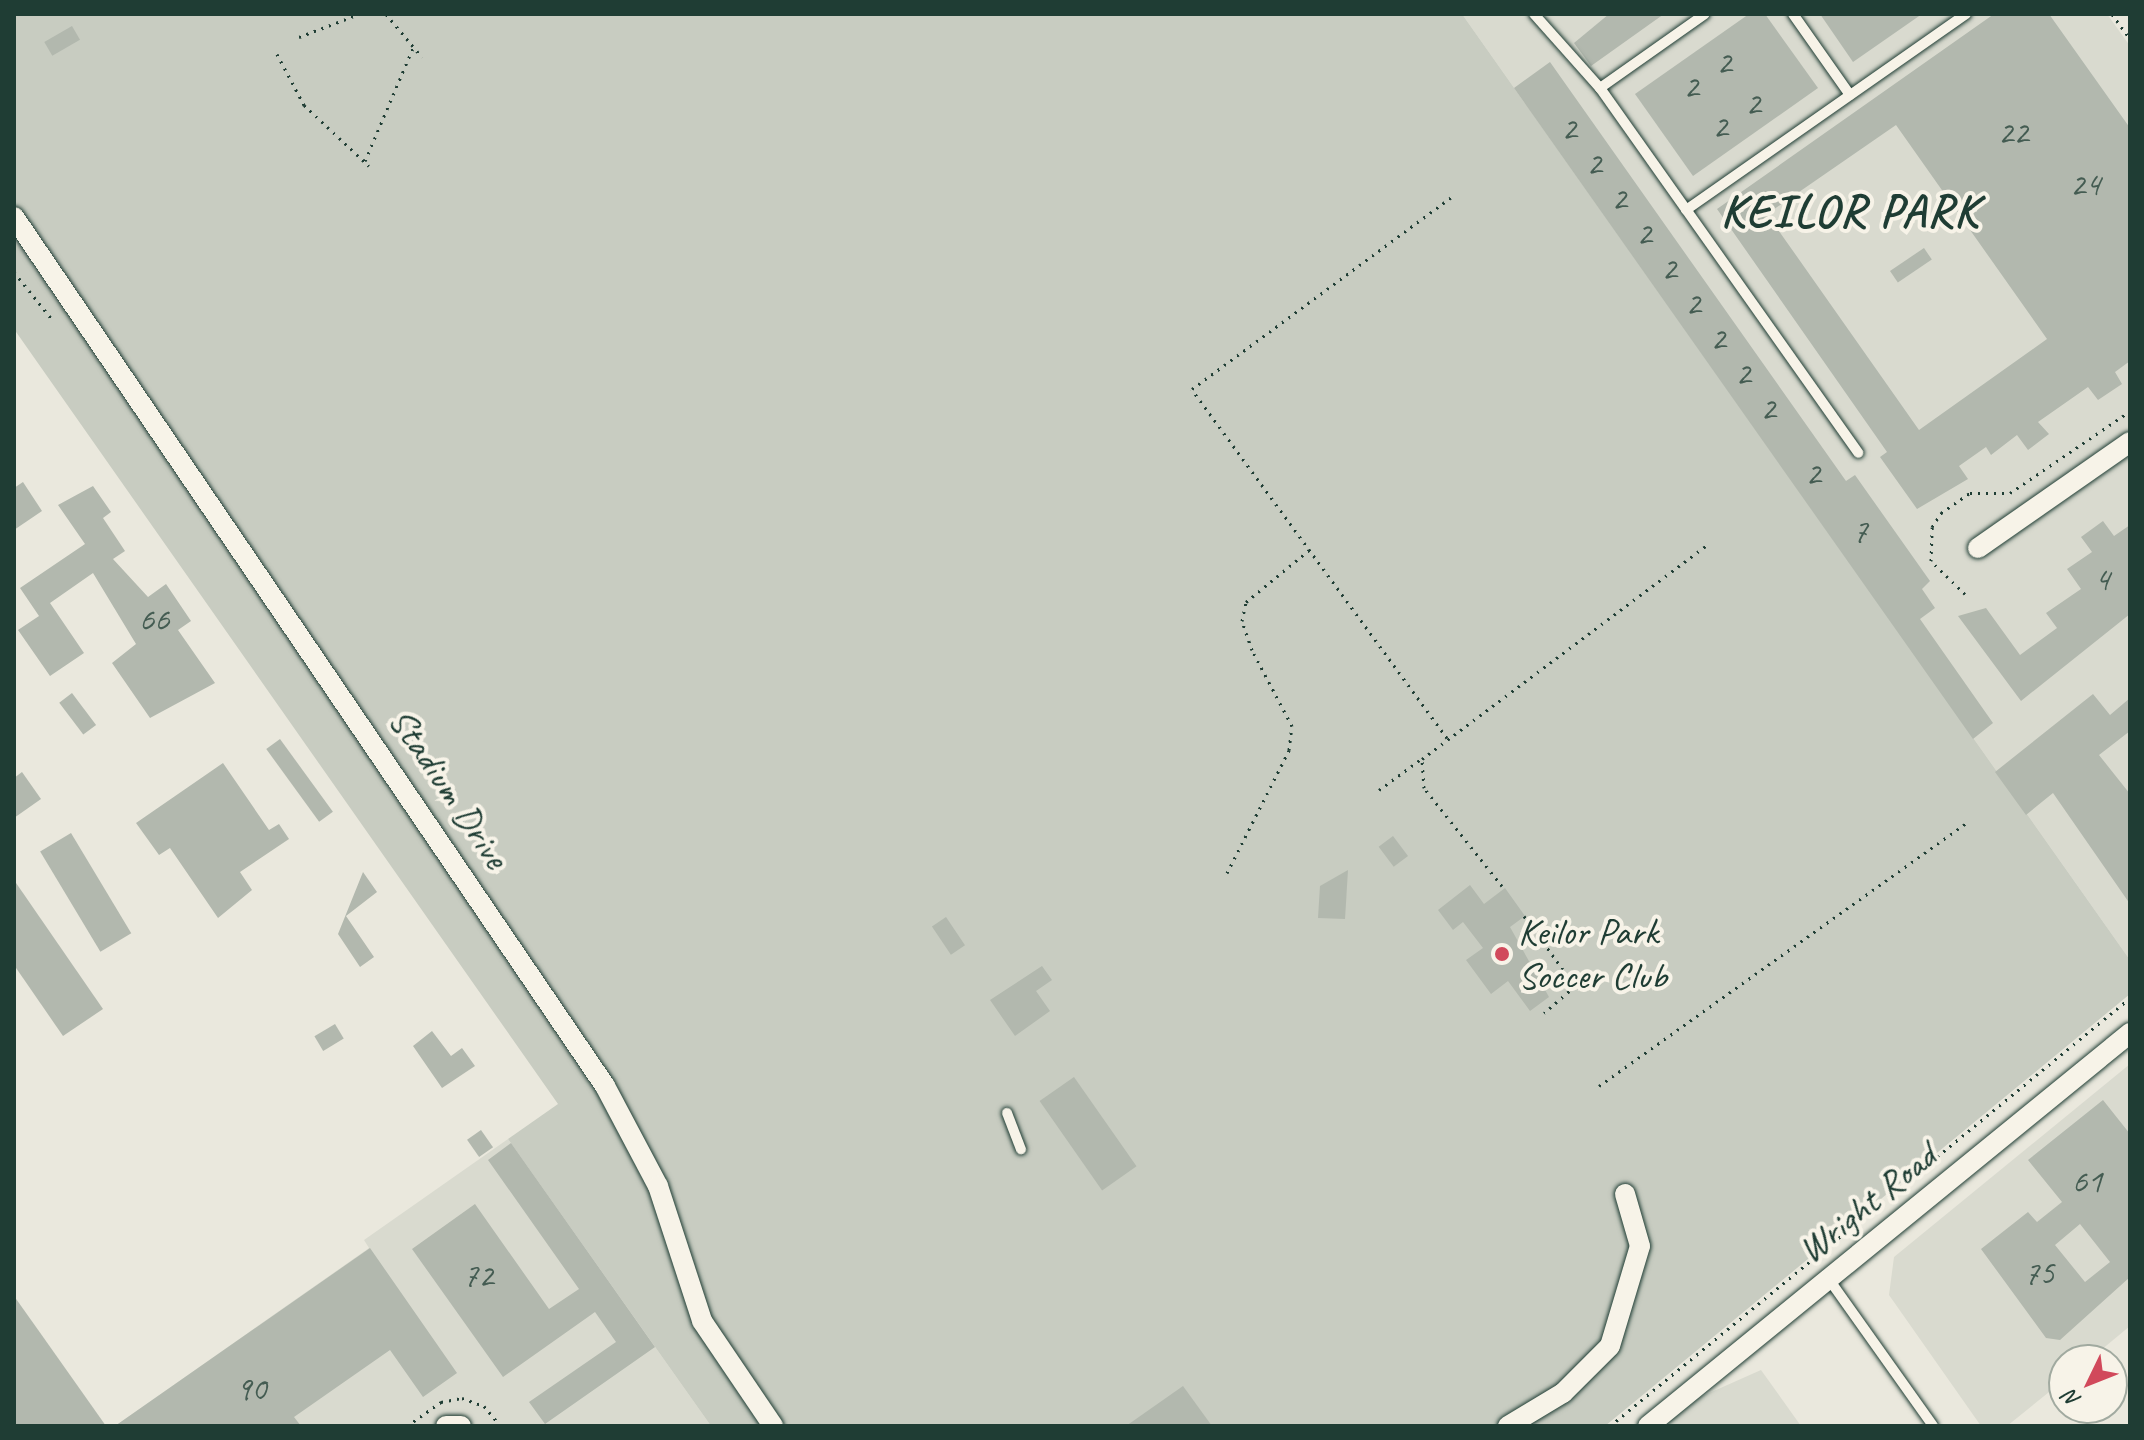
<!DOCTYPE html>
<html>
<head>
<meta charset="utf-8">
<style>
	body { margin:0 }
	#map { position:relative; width:2144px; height:1440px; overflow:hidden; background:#eae8dd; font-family:Caveat,sans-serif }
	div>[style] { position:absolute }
	.built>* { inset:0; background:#d9dacf }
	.green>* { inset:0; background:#c8ccc1 }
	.building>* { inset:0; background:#b2b8ae; transform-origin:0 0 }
	.path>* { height:3px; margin-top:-1.5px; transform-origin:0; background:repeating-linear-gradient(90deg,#1f3d34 0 2px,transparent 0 8px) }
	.roads { filter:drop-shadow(0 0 2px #1f3d34) drop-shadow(0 0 2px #1f3d34) }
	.lane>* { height:10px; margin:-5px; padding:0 5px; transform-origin:5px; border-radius:5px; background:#f7f3e8 }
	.street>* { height:20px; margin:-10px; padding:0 10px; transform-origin:10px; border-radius:10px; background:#f7f3e8 }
	.dots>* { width:22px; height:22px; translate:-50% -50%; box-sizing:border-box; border:4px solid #f7f3e8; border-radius:50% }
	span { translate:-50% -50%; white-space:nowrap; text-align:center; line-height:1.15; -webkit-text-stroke:8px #f7f3e8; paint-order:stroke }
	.number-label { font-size:34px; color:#445c52 }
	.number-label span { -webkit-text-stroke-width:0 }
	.street-label { font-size:38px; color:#1f3d34 }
	.poi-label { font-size:38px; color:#1f3d34 }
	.left { translate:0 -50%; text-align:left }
	.district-label { font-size:46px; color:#1f3d34; font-weight:700; letter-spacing:2px }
	.frame { position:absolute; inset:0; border:16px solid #1f3d34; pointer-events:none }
	.north { position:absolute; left:2048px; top:1344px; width:80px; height:80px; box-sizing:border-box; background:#f7f3e8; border:2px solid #a1aaa0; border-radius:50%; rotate:227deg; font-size:22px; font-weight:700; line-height:32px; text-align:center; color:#1f3d34 }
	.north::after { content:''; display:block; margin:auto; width:28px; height:36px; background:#d1495b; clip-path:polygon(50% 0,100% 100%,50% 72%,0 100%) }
</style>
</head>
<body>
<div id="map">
	<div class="built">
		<div style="clip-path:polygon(1462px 14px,2107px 14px,2130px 46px,2130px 960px)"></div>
		<div style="clip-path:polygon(2130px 1064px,2130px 1326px,2089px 1360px,2064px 1360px,2064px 1380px,2007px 1426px,1981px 1426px,1889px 1295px,1894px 1257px)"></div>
		<div style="clip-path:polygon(508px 1139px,711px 1426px,115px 1426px,369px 1248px,364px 1240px)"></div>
		<div style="clip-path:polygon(1761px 1370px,1801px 1426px,1635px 1426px)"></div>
	</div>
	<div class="green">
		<div style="clip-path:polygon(14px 14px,1462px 14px,2130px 960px,2130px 994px,1605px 1426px,711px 1426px,508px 1139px,558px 1104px,14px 329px)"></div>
	</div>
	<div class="building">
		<div style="clip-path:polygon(1609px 14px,1664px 14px,1591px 66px,1574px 43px)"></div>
		<div style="clip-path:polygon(1749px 14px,1765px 14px,1818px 88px,1693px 176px,1635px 94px)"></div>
		<div style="clip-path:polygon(1820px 14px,1922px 14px,1853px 62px)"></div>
		<div style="clip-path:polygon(evenodd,1994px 14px,2049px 14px,2130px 128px,2130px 361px,2115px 372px,2122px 384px,2098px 400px,2088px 387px,2038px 422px,2049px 434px,2028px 450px,2017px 435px,1991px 455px,1986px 447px,1959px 466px,1968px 479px,1917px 509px,1880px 457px,1887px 452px,1717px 209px,1994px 14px,1896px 125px,2047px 339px,1919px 430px,1767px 214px,1896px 125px)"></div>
		<div style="left:72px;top:26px;width:16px;height:32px;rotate:60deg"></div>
		<div style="clip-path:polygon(1550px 62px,1846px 481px,1855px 475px,1930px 581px,1922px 589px,1935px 608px,1920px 619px,1993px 723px,1973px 739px,1514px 88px)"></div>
		<div style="left:1924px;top:248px;width:14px;height:41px;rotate:56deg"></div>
		<div style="clip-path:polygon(23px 482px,42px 511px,14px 530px,14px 488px)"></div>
		<div style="clip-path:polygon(93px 486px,111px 512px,103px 518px,125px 551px,113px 559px,148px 597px,166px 584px,191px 621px,178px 630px,215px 683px,150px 718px,112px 663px,136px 644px,93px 573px,50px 603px,84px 653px,50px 676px,18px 630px,39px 616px,20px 588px,85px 544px,58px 505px)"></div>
		<div style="clip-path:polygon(2103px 521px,2114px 536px,2130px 525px,2130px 614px,2021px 701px,1958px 616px,1986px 608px,2020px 655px,2057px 628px,2046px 613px,2081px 589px,2067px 569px,2092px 552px,2081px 537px)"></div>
		<div style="left:72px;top:693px;width:40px;height:16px;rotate:53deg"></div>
		<div style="clip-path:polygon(2093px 694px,2110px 715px,2130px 698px,2130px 731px,2099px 755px,2130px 794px,2130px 904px,2053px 793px,2026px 815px,1995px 772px)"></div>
		<div style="left:280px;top:739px;width:90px;height:17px;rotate:54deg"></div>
		<div style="clip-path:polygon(223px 763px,269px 830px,279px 824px,289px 839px,240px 872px,252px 890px,218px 918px,170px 848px,159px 855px,136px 823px)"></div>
		<div style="clip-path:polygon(22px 772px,41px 799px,14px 818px,14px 778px)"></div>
		<div style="left:71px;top:833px;width:117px;height:36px;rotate:59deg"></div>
		<div style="left:1393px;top:836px;width:25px;height:18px;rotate:53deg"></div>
		<div style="clip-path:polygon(1348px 870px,1345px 919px,1318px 918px,1320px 886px)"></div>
		<div style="clip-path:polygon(363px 872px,377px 892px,346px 916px,374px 957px,360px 967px,338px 934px)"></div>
		<div style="clip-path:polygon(14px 880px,103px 1009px,63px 1036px,14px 965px)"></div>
		<div style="clip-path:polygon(1470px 885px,1484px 904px,1505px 888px,1525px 916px,1510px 927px,1549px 997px,1530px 1011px,1508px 981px,1491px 994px,1466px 960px,1483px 948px,1463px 922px,1453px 930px,1438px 910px)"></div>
		<div style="left:946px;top:917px;width:34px;height:17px;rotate:56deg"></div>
		<div style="clip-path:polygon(1042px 966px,1052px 980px,1036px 991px,1050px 1011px,1015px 1036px,990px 1000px)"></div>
		<div style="left:335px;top:1024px;width:17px;height:24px;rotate:59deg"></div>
		<div style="clip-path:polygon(432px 1031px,451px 1056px,462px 1048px,475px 1066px,442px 1088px,413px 1046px)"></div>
		<div style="left:1074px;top:1077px;width:109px;height:42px;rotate:55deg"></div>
		<div style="clip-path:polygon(evenodd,2103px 1100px,2130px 1134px,2130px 1277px,2060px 1340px,2046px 1338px,1981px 1249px,2028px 1212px,2037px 1222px,2062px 1202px,2028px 1160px,2103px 1100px,2080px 1224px,2110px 1262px,2085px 1282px,2055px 1245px,2080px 1224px)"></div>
		<div style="left:481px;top:1130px;width:21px;height:17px;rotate:55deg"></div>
		<div style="clip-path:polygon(511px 1143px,655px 1347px,545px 1424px,529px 1402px,616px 1342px,595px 1312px,503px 1377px,412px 1249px,475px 1204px,549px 1309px,579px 1289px,488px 1160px)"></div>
		<div style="clip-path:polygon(370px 1248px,457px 1373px,423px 1397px,390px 1350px,294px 1417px,301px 1426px,115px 1426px)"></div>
		<div style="clip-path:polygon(14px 1296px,41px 1334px,106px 1426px,14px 1426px)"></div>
		<div style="clip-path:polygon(1183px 1386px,1212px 1426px,1126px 1426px)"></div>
	</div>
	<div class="path">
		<div style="left:386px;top:14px;width:56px;rotate:50.1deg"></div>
		<div style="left:2112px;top:14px;width:31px;rotate:54deg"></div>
		<div style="left:299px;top:37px;width:64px;rotate:-21deg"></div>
		<div style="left:277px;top:54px;width:58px;rotate:62.1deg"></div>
		<div style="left:304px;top:105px;width:89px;rotate:43.2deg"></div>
		<div style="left:365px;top:161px;width:123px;rotate:-67deg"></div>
		<div style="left:14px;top:272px;width:59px;rotate:51.2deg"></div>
		<div style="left:1965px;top:594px;width:47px;rotate:-135.9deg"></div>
		<div style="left:1931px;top:561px;width:34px;rotate:-88deg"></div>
		<div style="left:1932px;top:527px;width:17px;rotate:-57deg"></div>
		<div style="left:1941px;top:513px;width:35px;rotate:-35deg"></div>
		<div style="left:1970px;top:493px;width:40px"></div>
		<div style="left:2010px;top:493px;width:145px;rotate:-34.3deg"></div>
		<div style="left:1447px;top:738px;width:432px;rotate:-126.2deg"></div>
		<div style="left:1192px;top:389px;width:325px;rotate:-36.5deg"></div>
		<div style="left:1379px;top:790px;width:52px;rotate:-36.4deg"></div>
		<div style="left:1227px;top:873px;width:138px;rotate:-63.2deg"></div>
		<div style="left:1289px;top:750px;width:24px;rotate:-83deg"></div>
		<div style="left:1292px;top:726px;width:86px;rotate:-117.8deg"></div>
		<div style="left:1252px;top:650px;width:31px;rotate:-109deg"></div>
		<div style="left:1242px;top:621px;width:19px;rotate:-78deg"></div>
		<div style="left:1246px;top:602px;width:82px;rotate:-39.5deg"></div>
		<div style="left:1502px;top:886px;width:125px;rotate:-128.5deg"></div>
		<div style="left:1424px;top:788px;width:29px;rotate:-94deg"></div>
		<div style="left:1422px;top:759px;width:356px;rotate:-36.9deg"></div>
		<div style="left:1524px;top:916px;width:87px;rotate:53.9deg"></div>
		<div style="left:1575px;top:986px;width:41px;rotate:138.9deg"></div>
		<div style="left:1599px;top:1086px;width:452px;rotate:-35.6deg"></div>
		<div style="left:407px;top:1426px;width:42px;rotate:-35.2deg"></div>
		<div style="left:441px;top:1402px;width:21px;rotate:-11deg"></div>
		<div style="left:462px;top:1398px;width:23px;rotate:20deg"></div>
		<div style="left:484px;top:1406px;width:26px;rotate:50deg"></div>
		<div style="left:1610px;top:1426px;width:673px;rotate:-39.46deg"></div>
	</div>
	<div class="roads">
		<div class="lane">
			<div style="left:1534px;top:14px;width:99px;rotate:48.3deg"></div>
			<div style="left:1600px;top:88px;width:447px;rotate:54.7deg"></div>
			<div style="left:1793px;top:14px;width:99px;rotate:54.9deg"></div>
			<div style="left:1600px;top:88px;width:128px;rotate:-35.2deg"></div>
			<div style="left:1686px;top:210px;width:342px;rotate:-35deg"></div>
			<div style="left:1007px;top:1113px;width:39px;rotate:69deg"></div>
			<div style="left:1828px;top:1278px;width:181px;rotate:54.6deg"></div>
		</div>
		<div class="street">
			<div style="left:14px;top:217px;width:1051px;rotate:55.78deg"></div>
			<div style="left:605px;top:1086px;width:113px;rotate:62.1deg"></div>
			<div style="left:658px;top:1186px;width:142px;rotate:71.9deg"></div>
			<div style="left:702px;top:1321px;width:127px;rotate:55.9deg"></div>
			<div style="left:1978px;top:548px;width:185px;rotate:-34.9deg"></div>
			<div style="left:446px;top:1426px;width:15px"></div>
			<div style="left:1508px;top:1426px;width:64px;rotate:-31deg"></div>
			<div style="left:1563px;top:1393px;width:66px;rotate:-45deg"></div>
			<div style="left:1610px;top:1346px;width:104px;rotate:-73.3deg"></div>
			<div style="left:1640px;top:1246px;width:54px;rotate:-106.1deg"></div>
			<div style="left:1648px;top:1426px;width:622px;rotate:-39.19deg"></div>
		</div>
	</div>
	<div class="dots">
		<div style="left:1502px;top:954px;background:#d1495b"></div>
	</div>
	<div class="number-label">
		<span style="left:1724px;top:62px">2</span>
		<span style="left:1691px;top:86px">2</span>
		<span style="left:1753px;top:103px">2</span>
		<span style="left:1720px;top:126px">2</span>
		<span style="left:1569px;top:128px">2</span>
		<span style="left:2013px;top:132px">22</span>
		<span style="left:1594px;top:163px">2</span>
		<span style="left:2085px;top:184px">24</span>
		<span style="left:1619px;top:198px">2</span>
		<span style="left:1644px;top:233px">2</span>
		<span style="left:1669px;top:268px">2</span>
		<span style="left:1693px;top:303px">2</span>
		<span style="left:1718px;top:338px">2</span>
		<span style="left:1743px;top:373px">2</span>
		<span style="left:1768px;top:408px">2</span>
		<span style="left:1813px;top:473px">2</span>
		<span style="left:1860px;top:531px">7</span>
		<span style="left:2102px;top:579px">4</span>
		<span style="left:154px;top:619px">66</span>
		<span style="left:2087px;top:1181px">61</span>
		<span style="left:2039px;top:1273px">75</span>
		<span style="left:478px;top:1275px">72</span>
		<span style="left:251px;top:1389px">90</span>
	</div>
	<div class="street-label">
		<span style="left:449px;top:788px;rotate:56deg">Stadium Drive</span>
		<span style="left:1867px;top:1203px;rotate:-39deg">Wright Road</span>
	</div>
	<div class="poi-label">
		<span class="left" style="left:1518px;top:954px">Keilor Park<br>Soccer Club</span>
	</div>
	<div class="district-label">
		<span style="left:1850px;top:211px">KEILOR PARK</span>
	</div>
	<div class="frame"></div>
	<div class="north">N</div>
</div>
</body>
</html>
